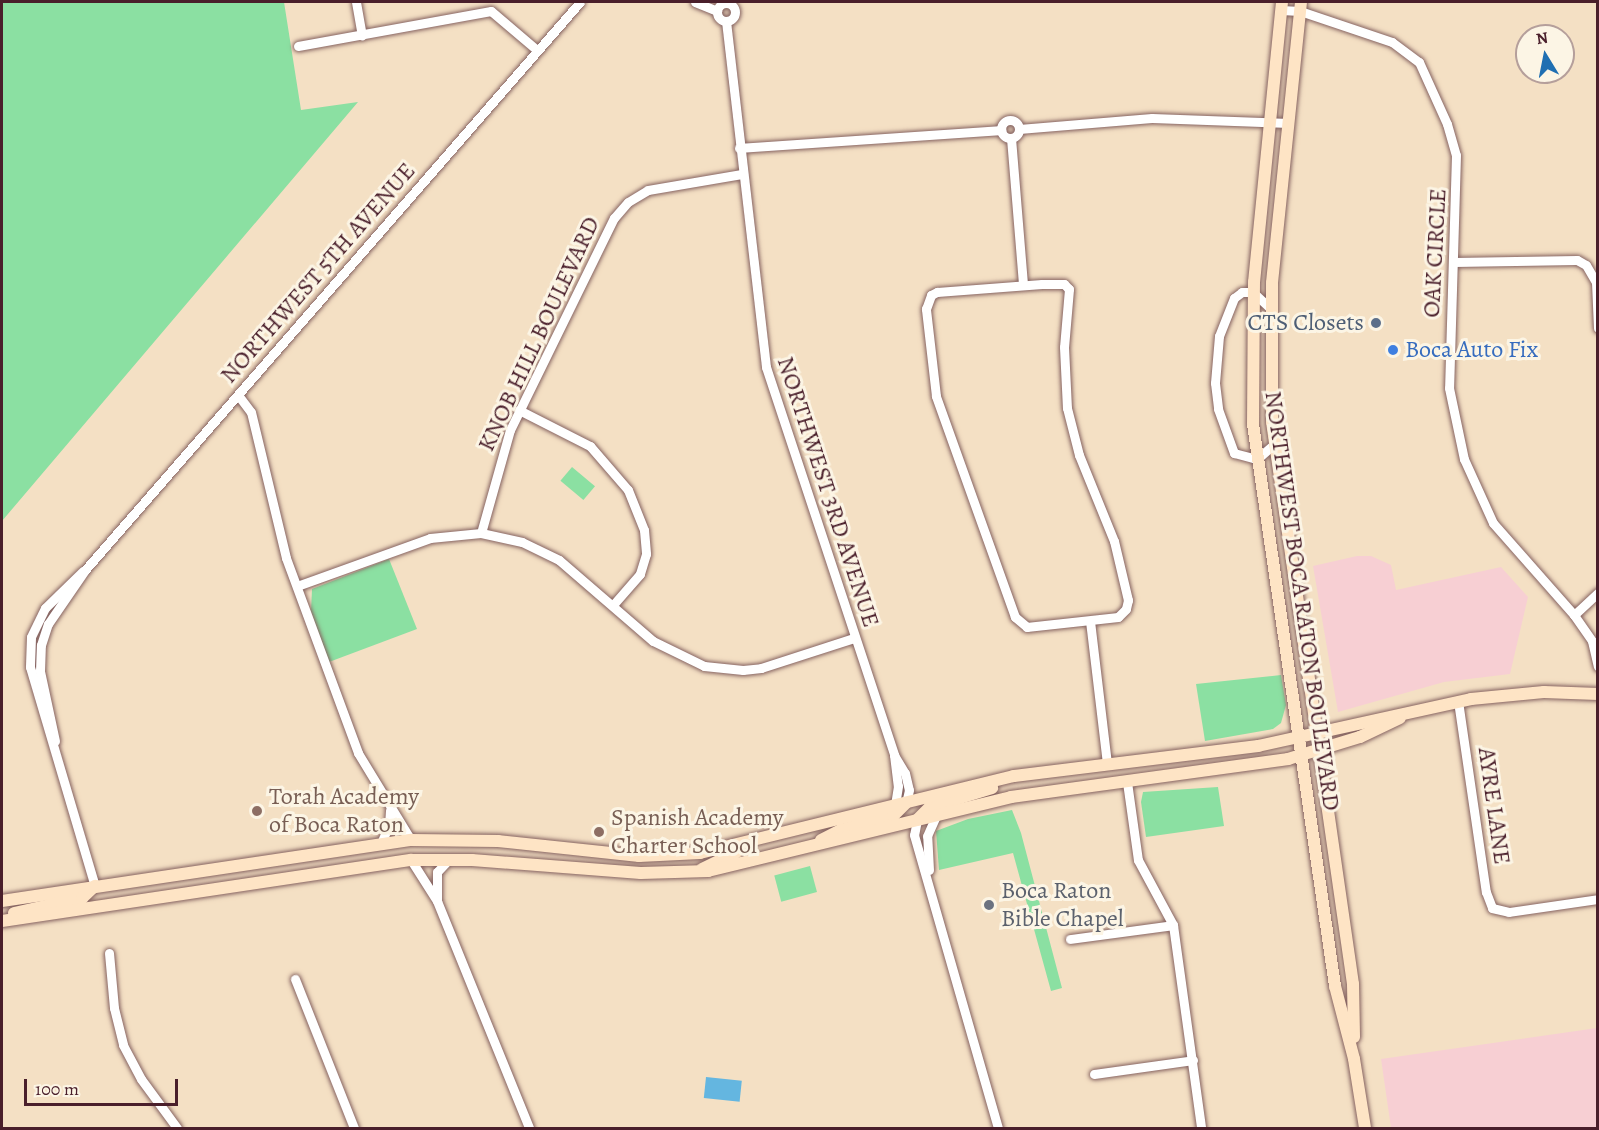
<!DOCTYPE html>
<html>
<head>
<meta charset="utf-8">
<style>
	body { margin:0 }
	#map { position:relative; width:1599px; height:1130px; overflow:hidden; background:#f4e0c4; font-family:Alegreya,serif }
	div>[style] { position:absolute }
	.built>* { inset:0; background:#f7cfd3 }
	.green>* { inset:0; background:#8be0a2; transform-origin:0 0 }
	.water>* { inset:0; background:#64b6e0; transform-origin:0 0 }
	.roads { filter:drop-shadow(0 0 2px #866361) drop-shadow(0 0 2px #866361) }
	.street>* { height:9px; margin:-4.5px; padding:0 4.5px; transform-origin:4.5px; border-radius:4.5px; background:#fff }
	.street>.ring { margin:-4.5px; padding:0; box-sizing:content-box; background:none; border:9px solid #fff; border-radius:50% }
	.secondary>* { height:12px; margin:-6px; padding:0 6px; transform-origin:6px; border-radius:6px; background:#fee4c5 }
	.dots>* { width:16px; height:16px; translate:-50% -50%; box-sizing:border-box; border:3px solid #fcf5e5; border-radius:50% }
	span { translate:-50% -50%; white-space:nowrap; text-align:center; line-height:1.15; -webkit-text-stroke:6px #fcf5e5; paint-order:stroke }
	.street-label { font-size:24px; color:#4a1f2b }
	.service-label { font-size:24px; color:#4e5e75 }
	.right { translate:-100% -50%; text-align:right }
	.shop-label { font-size:24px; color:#366cbe }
	.left { translate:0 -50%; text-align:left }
	.education-label { font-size:24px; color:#785e54 }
	.worship-label { font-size:24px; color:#5b616d }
	.frame { position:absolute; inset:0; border:3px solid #4a1f2b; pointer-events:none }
	.north { position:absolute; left:1515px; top:24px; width:60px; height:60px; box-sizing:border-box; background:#fcf5e5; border:2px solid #b59f9b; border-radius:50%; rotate:350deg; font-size:16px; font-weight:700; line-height:24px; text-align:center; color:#4a1f2b }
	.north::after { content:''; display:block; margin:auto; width:21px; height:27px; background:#1f6fb2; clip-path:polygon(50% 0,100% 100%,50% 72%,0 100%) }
	.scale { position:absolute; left:24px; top:1079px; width:154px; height:27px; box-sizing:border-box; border:3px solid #4a1f2b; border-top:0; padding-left:8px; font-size:18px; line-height:21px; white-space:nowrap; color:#4a1f2b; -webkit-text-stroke:4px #fcf5e5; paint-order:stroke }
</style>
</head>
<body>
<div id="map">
	<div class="built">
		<div style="clip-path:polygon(1357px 556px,1371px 556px,1391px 565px,1396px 590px,1501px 567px,1528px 597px,1510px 674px,1444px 682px,1338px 712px,1313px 566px)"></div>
		<div style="clip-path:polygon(1597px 1028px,1597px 1128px,1391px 1128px,1381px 1059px)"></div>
	</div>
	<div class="green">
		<div style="clip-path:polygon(2px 2px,284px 2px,301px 110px,358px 102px,2px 521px)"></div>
		<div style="left:572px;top:467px;width:30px;height:18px;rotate:40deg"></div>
		<div style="clip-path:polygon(389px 559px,417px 629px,329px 662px,311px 611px,312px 589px)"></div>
		<div style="clip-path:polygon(1281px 675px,1286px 705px,1281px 723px,1273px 729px,1205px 741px,1196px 684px)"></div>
		<div style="clip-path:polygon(1218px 787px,1224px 826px,1146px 837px,1141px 802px,1143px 792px)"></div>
		<div style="clip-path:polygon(1012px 810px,1021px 833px,1062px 988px,1051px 991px,1013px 853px,939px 870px,936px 831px,968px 819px)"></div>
		<div style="left:810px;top:866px;width:27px;height:37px;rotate:75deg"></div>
	</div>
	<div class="water">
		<div style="left:706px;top:1077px;width:36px;height:21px;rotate:6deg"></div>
	</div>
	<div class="roads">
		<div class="street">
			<div style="left:356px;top:2px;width:34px;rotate:80deg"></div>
			<div style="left:695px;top:2px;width:24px;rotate:22deg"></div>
			<div class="ring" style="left:717px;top:3px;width:9px;height:9px"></div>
			<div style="left:1281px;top:10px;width:19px;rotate:3deg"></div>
			<div style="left:1300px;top:11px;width:97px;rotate:18.6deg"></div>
			<div style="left:1392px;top:42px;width:34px;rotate:37deg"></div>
			<div style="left:1419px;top:62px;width:68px;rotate:65.7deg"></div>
			<div style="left:1447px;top:124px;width:32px;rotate:74deg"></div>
			<div style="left:1456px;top:155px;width:233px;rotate:91.7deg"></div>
			<div style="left:1449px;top:388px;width:73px;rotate:78.1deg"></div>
			<div style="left:1464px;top:459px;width:70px;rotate:65.6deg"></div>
			<div style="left:1493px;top:523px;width:123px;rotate:48.6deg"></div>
			<div style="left:1574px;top:615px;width:32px;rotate:55deg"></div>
			<div style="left:1592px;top:641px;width:26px;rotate:77deg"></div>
			<div style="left:726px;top:21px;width:348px;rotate:83.4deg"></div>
			<div style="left:766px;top:367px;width:409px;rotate:71.7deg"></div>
			<div style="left:894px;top:755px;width:21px;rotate:59deg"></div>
			<div style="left:905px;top:773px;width:17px;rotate:77deg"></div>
			<div style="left:909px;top:790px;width:13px;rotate:103deg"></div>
			<div style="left:298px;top:46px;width:196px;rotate:-10.3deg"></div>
			<div style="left:491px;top:11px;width:60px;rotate:40.3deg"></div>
			<div class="ring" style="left:1001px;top:120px;width:9px;height:9px"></div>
			<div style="left:1019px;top:129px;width:133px;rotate:-4.7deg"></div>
			<div style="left:1152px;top:118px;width:137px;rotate:2.1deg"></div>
			<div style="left:1011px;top:138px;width:147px;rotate:85.3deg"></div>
			<div style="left:739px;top:148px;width:263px;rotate:-3.9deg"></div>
			<div style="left:1454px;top:262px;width:123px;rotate:-0.9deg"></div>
			<div style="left:1577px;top:260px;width:10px;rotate:29deg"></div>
			<div style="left:1586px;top:265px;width:20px;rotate:60deg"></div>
			<div style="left:1596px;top:282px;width:46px;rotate:87.5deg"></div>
			<div style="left:1042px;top:284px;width:22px"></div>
			<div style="left:1064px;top:284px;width:7px;rotate:45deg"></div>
			<div style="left:1069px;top:289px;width:58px;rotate:94.9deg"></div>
			<div style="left:1064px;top:347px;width:61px;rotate:87.2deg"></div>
			<div style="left:1067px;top:408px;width:49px;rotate:75.7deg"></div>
			<div style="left:1079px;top:455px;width:93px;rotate:67.9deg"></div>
			<div style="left:1114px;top:541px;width:61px;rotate:76.7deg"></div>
			<div style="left:1128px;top:600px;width:9px;rotate:103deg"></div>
			<div style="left:1126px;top:609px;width:11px;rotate:135deg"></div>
			<div style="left:1118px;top:617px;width:92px;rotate:173.7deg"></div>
			<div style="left:1027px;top:627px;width:16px;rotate:-140deg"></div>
			<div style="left:1015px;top:617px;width:235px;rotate:-109.7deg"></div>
			<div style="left:936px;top:396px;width:88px;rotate:-96.6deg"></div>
			<div style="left:926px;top:309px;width:15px;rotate:-70deg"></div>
			<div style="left:931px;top:295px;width:7px;rotate:-27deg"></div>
			<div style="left:937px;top:292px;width:105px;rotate:-4.4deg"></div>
			<div style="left:1271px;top:309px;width:25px;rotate:-137deg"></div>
			<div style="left:1253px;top:292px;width:11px;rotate:180deg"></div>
			<div style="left:1242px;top:292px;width:10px;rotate:143deg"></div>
			<div style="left:1234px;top:298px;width:41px;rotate:111.5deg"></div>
			<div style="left:1219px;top:336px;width:47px;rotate:94.9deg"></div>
			<div style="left:1215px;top:383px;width:26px;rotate:83deg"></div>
			<div style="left:1218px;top:409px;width:47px;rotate:70deg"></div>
			<div style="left:1234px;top:453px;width:24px;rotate:15deg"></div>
			<div style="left:1257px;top:459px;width:23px;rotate:-41deg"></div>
			<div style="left:238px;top:395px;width:21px;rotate:53deg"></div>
			<div style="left:251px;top:412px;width:150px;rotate:76.5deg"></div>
			<div style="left:286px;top:558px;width:208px;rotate:69.7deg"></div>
			<div style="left:358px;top:753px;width:102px;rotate:58.7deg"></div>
			<div style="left:519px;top:410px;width:80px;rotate:26.9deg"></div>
			<div style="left:590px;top:446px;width:58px;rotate:49.2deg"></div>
			<div style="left:628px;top:490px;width:43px;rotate:68.2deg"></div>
			<div style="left:644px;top:530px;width:24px;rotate:85deg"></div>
			<div style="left:646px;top:554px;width:21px;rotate:107deg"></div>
			<div style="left:640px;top:574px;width:41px;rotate:131.1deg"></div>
			<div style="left:481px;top:533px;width:107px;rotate:-74.3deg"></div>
			<div style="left:510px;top:430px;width:236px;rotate:-63.9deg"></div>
			<div style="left:614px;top:218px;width:21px;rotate:-49deg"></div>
			<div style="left:628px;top:202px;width:23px;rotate:-31deg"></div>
			<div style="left:648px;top:190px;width:95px;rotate:-9.7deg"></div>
			<div style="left:83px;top:571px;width:53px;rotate:135.8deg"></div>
			<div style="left:45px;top:608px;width:32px;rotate:116deg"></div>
			<div style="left:31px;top:637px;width:30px;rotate:92deg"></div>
			<div style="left:30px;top:667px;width:228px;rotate:73.5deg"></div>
			<div style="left:297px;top:586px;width:141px;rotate:-19.8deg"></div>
			<div style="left:430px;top:538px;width:51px;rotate:-5.6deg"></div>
			<div style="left:481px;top:533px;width:42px;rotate:12.4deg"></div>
			<div style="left:522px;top:542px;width:41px;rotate:25.9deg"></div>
			<div style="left:559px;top:560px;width:124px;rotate:40.8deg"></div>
			<div style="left:653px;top:641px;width:57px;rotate:26.1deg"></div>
			<div style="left:704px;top:666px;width:39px;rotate:6deg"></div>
			<div style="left:743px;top:670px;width:18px;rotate:-6deg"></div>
			<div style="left:761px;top:668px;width:98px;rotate:-17.9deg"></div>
			<div style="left:1574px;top:615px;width:33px;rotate:-43deg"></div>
			<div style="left:1090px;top:621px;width:144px;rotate:83.2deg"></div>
			<div style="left:1458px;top:701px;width:193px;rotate:81.7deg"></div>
			<div style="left:1486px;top:892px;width:17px;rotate:69deg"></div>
			<div style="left:1492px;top:908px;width:17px;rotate:13deg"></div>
			<div style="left:1509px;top:912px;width:90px;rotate:-8.3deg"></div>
			<div style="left:55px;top:741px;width:72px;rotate:-102.1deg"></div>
			<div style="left:40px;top:671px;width:26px;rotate:-88deg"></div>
			<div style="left:41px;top:645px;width:22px;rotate:-72deg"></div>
			<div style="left:48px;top:624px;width:65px;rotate:-55.6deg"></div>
			<div style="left:85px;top:570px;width:753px;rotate:-48.93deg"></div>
			<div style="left:894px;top:755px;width:31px;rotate:83deg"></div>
			<div style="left:898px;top:786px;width:19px;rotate:99deg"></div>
			<div style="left:1127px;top:782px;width:79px;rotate:82deg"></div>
			<div style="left:1138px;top:860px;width:74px;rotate:61.7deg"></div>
			<div style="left:1173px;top:925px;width:205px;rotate:82.1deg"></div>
			<div style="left:917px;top:820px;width:15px;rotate:101deg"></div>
			<div style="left:914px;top:835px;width:305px;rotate:74deg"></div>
			<div style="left:381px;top:843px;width:20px;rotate:-66deg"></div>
			<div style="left:389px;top:825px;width:15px;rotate:-86deg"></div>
			<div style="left:411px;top:860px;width:49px;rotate:57.6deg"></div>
			<div style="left:437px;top:901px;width:245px;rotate:67.9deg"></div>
			<div style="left:929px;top:870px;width:34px;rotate:-93deg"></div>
			<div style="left:927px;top:836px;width:22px;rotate:-66deg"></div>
			<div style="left:437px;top:899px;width:27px;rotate:-90deg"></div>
			<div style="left:437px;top:872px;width:18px;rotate:-47deg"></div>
			<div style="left:1070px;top:939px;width:104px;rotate:-7.7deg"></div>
			<div style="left:109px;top:953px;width:55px;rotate:84.8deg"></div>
			<div style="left:114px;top:1008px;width:38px;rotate:76deg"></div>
			<div style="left:123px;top:1045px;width:38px;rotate:62deg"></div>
			<div style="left:141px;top:1079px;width:61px;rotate:53.7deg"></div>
			<div style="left:295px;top:979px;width:160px;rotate:68.4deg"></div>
			<div style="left:1094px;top:1074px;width:100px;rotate:-8deg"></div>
		</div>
		<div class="secondary">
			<div style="left:1282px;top:2px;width:281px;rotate:95.7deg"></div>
			<div style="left:1254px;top:282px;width:142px;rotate:90.4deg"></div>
			<div style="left:1253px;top:424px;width:568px;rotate:81.7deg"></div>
			<div style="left:1335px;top:986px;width:75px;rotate:75.4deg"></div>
			<div style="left:1354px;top:1059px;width:70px;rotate:80.9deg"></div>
			<div style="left:1301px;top:2px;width:282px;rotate:95.9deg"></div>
			<div style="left:1272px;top:283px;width:139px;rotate:90deg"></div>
			<div style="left:1272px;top:422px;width:568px;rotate:81.8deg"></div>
			<div style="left:1353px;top:984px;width:53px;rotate:88.9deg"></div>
			<div style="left:917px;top:820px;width:18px;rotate:-45deg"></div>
			<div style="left:930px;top:807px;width:65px;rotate:-17deg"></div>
			<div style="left:821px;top:840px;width:22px;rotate:-27deg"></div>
			<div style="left:841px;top:830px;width:54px;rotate:-15.1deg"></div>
			<div style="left:893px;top:816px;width:18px;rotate:-45deg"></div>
			<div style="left:702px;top:869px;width:39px;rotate:-26deg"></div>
			<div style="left:2px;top:901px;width:414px;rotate:-8.5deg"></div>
			<div style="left:411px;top:840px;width:87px;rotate:0.7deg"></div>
			<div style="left:498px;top:841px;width:142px;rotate:6.1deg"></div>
			<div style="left:639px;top:856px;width:61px;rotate:-2.8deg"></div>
			<div style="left:700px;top:853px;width:323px;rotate:-13.8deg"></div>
			<div style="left:1014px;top:776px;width:246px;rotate:-7deg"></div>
			<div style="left:1258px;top:746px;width:218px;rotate:-12.4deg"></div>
			<div style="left:1471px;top:699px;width:73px;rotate:-5.5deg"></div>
			<div style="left:1544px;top:692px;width:54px;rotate:2.1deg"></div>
			<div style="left:14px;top:913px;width:70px;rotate:-12.4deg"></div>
			<div style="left:82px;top:898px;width:18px;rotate:-43deg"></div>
			<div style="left:2px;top:921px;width:414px;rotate:-8.5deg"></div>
			<div style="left:411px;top:860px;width:61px"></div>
			<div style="left:472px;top:860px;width:169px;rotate:4.4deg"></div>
			<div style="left:641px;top:873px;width:67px;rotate:-1.7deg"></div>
			<div style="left:708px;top:871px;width:312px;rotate:-13.7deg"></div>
			<div style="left:1011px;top:797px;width:280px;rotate:-7.8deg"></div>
			<div style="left:1288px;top:759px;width:75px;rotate:-17deg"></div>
			<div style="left:1360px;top:737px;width:44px;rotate:-25.4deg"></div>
		</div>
	</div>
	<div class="dots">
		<div style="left:1376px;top:323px;background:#5c6f8a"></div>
		<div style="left:1393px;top:350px;background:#3f7fe0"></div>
		<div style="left:257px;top:811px;background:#8d6e63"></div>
		<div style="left:599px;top:832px;background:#8d6e63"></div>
		<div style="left:989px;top:905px;background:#6b7280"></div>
	</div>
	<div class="street-label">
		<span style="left:1435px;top:253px;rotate:-87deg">OAK CIRCLE</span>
		<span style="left:318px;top:273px;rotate:-49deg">NORTHWEST 5TH AVENUE</span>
		<span style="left:539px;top:334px;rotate:-65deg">KNOB HILL BOULEVARD</span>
		<span style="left:828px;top:492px;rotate:72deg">NORTHWEST 3RD AVENUE</span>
		<span style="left:1302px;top:601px;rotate:82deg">NORTHWEST BOCA RATON BOULEVARD</span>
		<span style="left:1494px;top:806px;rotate:82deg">AYRE LANE</span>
	</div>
	<div class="service-label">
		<span class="right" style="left:1364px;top:323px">CTS Closets</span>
	</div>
	<div class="shop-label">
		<span class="left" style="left:1405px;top:350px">Boca Auto Fix</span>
	</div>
	<div class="education-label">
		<span class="left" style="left:269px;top:811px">Torah Academy<br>of Boca Raton</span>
		<span class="left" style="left:611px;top:832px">Spanish Academy<br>Charter School</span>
	</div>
	<div class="worship-label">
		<span class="left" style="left:1001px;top:905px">Boca Raton<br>Bible Chapel</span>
	</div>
	<div class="frame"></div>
	<div class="north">N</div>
	<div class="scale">100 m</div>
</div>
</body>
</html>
